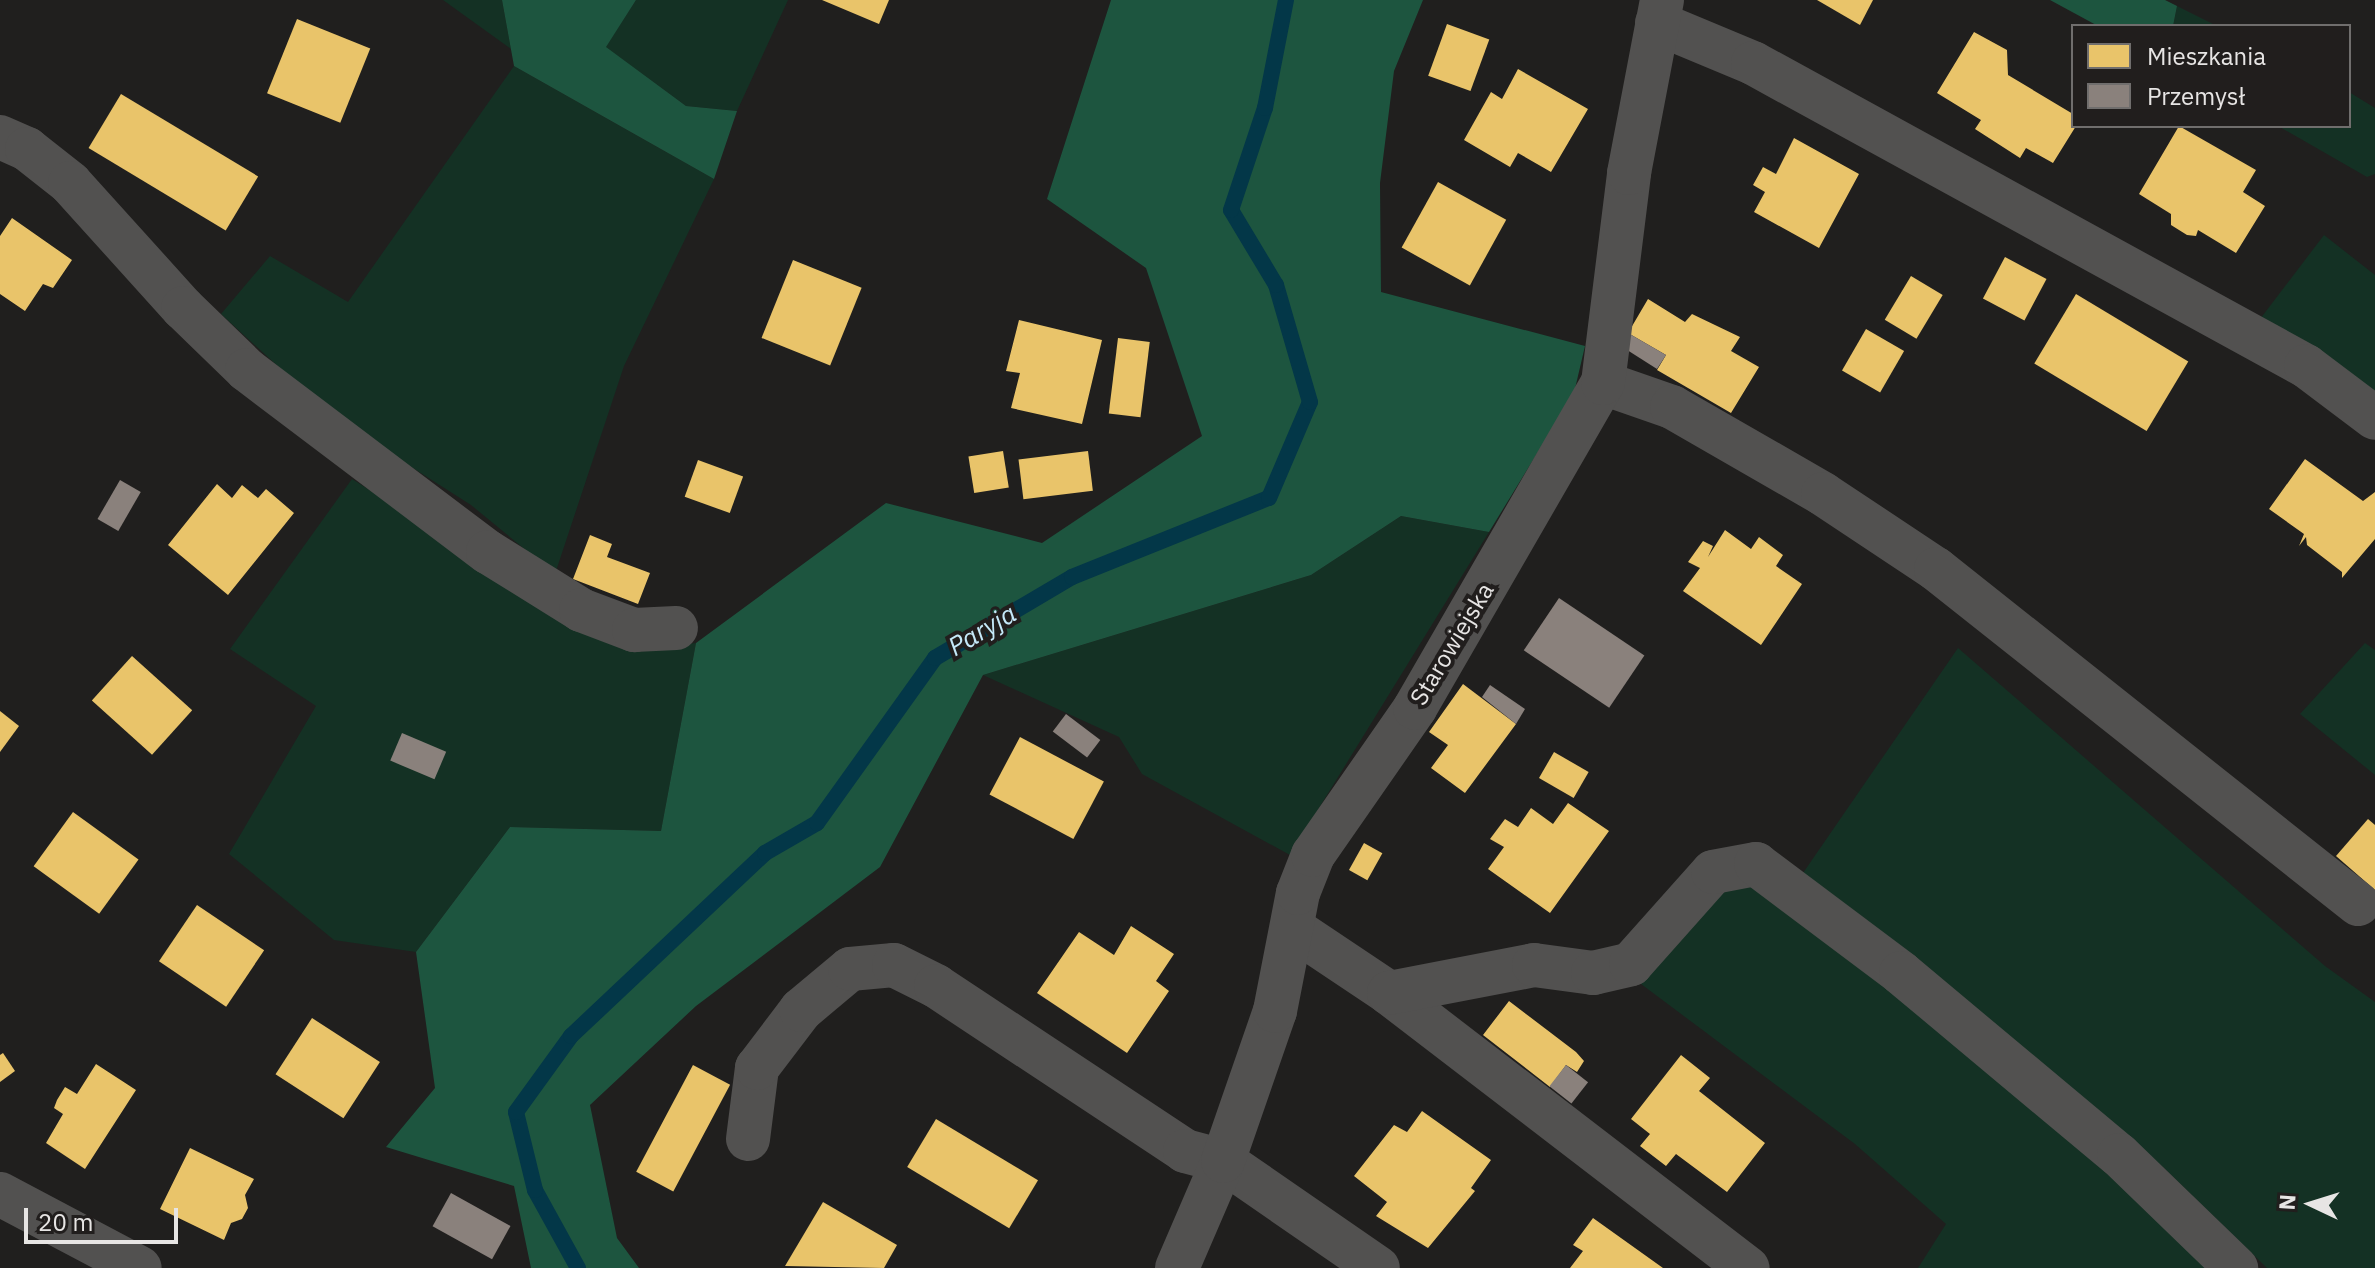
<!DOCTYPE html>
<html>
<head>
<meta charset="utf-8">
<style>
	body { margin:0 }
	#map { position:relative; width:2375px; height:1268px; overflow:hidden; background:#201f1e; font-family:"IBM Plex Sans",sans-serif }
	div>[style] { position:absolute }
	.green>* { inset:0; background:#143124 }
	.forest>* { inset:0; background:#1d553f }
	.homes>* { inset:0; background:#e9c46a; transform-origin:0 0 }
	.industry>* { inset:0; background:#8a817c; transform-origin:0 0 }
	.stream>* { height:16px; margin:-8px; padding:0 8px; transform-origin:8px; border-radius:8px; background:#033748 }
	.minor>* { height:44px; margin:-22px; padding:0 22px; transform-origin:22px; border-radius:22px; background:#525150 }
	span { translate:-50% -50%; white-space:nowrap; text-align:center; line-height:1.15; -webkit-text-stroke:8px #211e1d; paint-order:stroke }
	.street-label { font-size:24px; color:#e7e5e4 }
	.water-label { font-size:26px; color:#c5e9f9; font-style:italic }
	.legend { position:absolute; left:2071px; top:24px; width:280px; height:104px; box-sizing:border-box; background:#211e1d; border:2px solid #706e6d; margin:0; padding:10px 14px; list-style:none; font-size:24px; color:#e7e5e4 }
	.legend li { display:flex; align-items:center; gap:16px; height:40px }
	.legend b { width:40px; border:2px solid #706e6d }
	.north { position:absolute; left:2271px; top:1164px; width:80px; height:80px; -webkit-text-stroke:6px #211e1d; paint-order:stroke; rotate:274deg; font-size:22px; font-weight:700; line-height:32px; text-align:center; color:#e7e5e4 }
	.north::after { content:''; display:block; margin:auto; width:28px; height:36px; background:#e7e5e4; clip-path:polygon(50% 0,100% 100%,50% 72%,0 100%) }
	.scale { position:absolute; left:24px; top:1208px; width:154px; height:36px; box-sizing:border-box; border:4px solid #e7e5e4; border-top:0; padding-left:10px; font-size:24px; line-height:28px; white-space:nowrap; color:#e7e5e4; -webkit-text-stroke:6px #211e1d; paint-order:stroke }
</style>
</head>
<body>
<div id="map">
	<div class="green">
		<div style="clip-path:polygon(443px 0,502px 0,511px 49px)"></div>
		<div style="clip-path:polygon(636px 0,788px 0,737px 111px,686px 106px,605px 47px)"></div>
		<div style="clip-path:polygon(2177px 6px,2217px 26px,2173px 26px)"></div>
		<div style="clip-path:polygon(514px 66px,714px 179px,624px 366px,555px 574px,471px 505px,333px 417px,221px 314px,270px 256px,348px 302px)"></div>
		<div style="clip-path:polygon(2349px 92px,2375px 108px,2375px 174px,2367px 177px,2278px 126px,2349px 126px)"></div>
		<div style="clip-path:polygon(2324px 235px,2375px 275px,2375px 399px,2257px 323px)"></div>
		<div style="clip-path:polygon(352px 479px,585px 625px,663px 647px,696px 643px,661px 831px,510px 827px,416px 952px,334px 940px,229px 854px,316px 706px,230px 649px)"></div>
		<div style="clip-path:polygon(1401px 516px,1489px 532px,1290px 855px,1142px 774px,1119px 737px,983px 675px,1311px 575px)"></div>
		<div style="clip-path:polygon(2365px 643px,2375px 650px,2375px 775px,2300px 714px)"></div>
		<div style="clip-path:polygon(1958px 648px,2325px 966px,2375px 1002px,2375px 1268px,2267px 1268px,2164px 1168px,1803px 873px)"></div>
		<div style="clip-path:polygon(1728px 883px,1766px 889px,2008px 1087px,2215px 1268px,1918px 1268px,1946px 1224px,1855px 1144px,1637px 981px)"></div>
	</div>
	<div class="forest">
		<div style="clip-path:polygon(502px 0,636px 0,606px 47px,686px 106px,737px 111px,714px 179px,514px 66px)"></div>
		<div style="clip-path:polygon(1111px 0,1423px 0,1394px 71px,1380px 183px,1381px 292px,1585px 346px,1574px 393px,1489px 532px,1401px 516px,1311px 575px,983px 675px,880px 867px,696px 1006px,590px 1105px,617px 1238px,639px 1268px,531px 1268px,514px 1186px,386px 1147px,435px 1088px,416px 952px,510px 827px,661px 831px,696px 643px,886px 503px,1042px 543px,1202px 436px,1146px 268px,1047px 199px)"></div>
		<div style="clip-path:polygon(2050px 0,2165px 0,2177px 6px,2173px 26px,2098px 26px)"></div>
	</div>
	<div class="homes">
		<div style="clip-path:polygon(822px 0,889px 0,879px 24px)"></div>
		<div style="clip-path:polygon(1817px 0,1873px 0,1860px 25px)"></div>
		<div style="left:297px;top:19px;width:79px;height:80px;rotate:22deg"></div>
		<div style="left:1447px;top:24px;width:45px;height:55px;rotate:20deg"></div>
		<div style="clip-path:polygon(1974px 32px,2007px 50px,2008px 75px,2073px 114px,2076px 126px,2053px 163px,2026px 148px,2020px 158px,1975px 129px,1981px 120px,1937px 93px)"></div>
		<div style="clip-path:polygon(1518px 69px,1588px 109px,1551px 172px,1518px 153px,1510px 167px,1464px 140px,1491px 92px,1502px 99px)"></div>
		<div style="left:121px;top:94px;width:160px;height:63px;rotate:31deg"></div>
		<div style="clip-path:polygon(2179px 126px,2256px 170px,2243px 192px,2265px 206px,2236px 253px,2198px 230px,2196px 236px,2187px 235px,2171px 225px,2171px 214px,2139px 194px)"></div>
		<div style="clip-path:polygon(1794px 138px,1859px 174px,1819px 248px,1754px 212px,1765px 192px,1753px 185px,1763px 167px,1776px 174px)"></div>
		<div style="left:1438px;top:182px;width:78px;height:75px;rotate:29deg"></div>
		<div style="clip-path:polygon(12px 218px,72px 260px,53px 288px,43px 284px,25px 311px,0 294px,0 236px)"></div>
		<div style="left:2005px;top:257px;width:47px;height:47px;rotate:28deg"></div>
		<div style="left:793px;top:260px;width:74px;height:84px;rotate:22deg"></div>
		<div style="left:1911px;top:276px;width:37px;height:51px;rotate:31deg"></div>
		<div style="left:2076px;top:294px;width:131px;height:81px;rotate:31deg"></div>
		<div style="clip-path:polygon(1648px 299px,1685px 322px,1692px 314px,1740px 337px,1731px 351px,1759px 367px,1731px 413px,1657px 370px,1666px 355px,1628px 333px)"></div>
		<div style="clip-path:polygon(1019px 320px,1102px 340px,1082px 424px,1011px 408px,1020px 373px,1006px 371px)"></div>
		<div style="left:1866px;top:329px;width:44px;height:48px;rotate:30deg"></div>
		<div style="left:1118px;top:338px;width:32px;height:76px;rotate:7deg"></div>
		<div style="left:1003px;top:451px;width:37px;height:35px;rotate:81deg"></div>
		<div style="left:1088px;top:451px;width:40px;height:70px;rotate:83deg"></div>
		<div style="clip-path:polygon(2305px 459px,2363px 501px,2375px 492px,2375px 539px,2342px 578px,2342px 572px,2307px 545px,2306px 537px,2299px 546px,2304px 534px,2269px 509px)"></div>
		<div style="left:698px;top:460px;width:48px;height:39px;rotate:20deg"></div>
		<div style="clip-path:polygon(217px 484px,232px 498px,242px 485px,258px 498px,266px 489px,294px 513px,228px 595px,168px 545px)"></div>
		<div style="clip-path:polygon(1725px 530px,1751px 549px,1759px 537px,1783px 555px,1776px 566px,1802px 584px,1761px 645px,1683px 591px,1700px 568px,1688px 562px,1703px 541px,1713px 546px,1708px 557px)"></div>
		<div style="clip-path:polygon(590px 535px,612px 544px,607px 557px,650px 573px,638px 604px,573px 579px)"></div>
		<div style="left:132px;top:656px;width:81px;height:60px;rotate:42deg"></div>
		<div style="clip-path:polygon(1463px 684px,1516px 724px,1465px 793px,1431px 768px,1448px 745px,1429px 732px)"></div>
		<div style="clip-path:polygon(0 711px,19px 726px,0 752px)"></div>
		<div style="left:1020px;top:737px;width:95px;height:65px;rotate:28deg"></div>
		<div style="left:1554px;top:752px;width:40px;height:30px;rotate:30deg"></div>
		<div style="clip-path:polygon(1568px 803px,1609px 831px,1550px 913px,1488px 869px,1504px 847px,1490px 839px,1505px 819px,1518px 827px,1531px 808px,1553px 824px)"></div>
		<div style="left:73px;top:812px;width:81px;height:67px;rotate:36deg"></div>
		<div style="clip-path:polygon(2368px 819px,2375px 825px,2375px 890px,2336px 856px)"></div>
		<div style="left:1364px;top:843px;width:21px;height:31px;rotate:29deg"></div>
		<div style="left:197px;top:905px;width:81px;height:68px;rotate:34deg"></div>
		<div style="clip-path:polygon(1131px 926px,1174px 954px,1156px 981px,1169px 991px,1127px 1053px,1037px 993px,1079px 932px,1114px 955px)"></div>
		<div style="clip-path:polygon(1509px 1001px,1576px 1052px,1584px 1061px,1577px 1072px,1566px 1065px,1550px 1087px,1483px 1035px)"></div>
		<div style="left:312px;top:1018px;width:81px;height:67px;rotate:33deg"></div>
		<div style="clip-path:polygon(3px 1053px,15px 1071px,0 1082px,0 1055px)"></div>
		<div style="clip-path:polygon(1681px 1055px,1710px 1078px,1699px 1091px,1765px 1143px,1727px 1192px,1676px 1154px,1666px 1166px,1640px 1146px,1650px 1134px,1631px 1119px)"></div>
		<div style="clip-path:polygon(96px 1064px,136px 1090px,85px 1169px,46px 1143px,63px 1114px,54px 1108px,57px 1100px,65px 1087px,77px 1094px)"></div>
		<div style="left:693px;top:1065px;width:42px;height:121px;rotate:28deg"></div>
		<div style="clip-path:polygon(1422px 1111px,1491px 1160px,1471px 1188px,1475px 1191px,1428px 1248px,1376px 1216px,1387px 1202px,1354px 1176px,1394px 1125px,1407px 1132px)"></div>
		<div style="left:936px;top:1119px;width:119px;height:56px;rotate:31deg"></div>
		<div style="clip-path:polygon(190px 1148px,254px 1179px,245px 1195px,248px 1208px,242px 1219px,231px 1223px,224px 1240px,160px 1209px)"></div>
		<div style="clip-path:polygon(823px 1202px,897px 1245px,884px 1268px,785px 1266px)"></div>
		<div style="clip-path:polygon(1593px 1218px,1663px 1268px,1570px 1268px,1583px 1251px,1573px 1245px)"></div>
	</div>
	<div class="industry">
		<div style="clip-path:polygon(1628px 333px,1666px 355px,1657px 369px,1624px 348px)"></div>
		<div style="left:120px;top:480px;width:24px;height:45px;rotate:30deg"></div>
		<div style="left:1559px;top:598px;width:103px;height:63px;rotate:34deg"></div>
		<div style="clip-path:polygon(1490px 685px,1525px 709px,1516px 724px,1482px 697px)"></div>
		<div style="left:1066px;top:714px;width:43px;height:22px;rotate:37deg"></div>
		<div style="left:402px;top:733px;width:48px;height:30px;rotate:23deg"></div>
		<div style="left:1566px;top:1065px;width:28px;height:27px;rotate:38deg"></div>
		<div style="left:451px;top:1193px;width:68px;height:38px;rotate:29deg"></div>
	</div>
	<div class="stream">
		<div style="left:578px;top:1268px;width:89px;rotate:-118.9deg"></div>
		<div style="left:535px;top:1190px;width:80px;rotate:-103.7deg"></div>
		<div style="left:516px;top:1112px;width:94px;rotate:-54.1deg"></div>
		<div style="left:571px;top:1036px;width:267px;rotate:-43.3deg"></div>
		<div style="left:765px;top:853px;width:60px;rotate:-30deg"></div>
		<div style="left:817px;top:823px;width:203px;rotate:-54.4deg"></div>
		<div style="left:935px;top:658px;width:159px;rotate:-30.6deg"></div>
		<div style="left:1072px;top:577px;width:212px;rotate:-21.9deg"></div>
		<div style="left:1269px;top:498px;width:104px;rotate:-66.9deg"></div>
		<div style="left:1310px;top:402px;width:122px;rotate:-106.2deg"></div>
		<div style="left:1276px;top:285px;width:87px;rotate:-121deg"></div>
		<div style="left:1231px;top:210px;width:108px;rotate:-71.6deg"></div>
		<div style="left:1265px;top:108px;width:110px;rotate:-79deg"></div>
	</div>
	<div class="minor">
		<div style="left:1657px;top:23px;width:104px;rotate:22.6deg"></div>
		<div style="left:1753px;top:63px;width:631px;rotate:28.72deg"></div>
		<div style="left:2306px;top:366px;width:86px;rotate:37deg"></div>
		<div style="left:0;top:137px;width:30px;rotate:24deg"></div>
		<div style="left:27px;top:149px;width:55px;rotate:38.3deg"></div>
		<div style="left:70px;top:183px;width:169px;rotate:47.9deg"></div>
		<div style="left:183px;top:308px;width:89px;rotate:44.1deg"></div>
		<div style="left:247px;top:370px;width:302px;rotate:37.1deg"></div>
		<div style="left:488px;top:552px;width:110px;rotate:31.9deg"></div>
		<div style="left:581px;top:610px;width:57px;rotate:20.7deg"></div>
		<div style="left:634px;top:630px;width:42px;rotate:-2.7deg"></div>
		<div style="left:1603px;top:383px;width:73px;rotate:19.2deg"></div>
		<div style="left:1672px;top:407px;width:174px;rotate:29.9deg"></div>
		<div style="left:1823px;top:494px;width:136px;rotate:33.6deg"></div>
		<div style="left:1936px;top:569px;width:539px;rotate:38.44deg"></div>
		<div style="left:1292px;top:928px;width:117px;rotate:33.8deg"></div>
		<div style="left:1389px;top:993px;width:452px;rotate:37.5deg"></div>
		<div style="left:1389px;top:993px;width:148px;rotate:-10.9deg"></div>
		<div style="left:1534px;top:965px;width:60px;rotate:7.7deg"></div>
		<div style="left:1593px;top:973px;width:39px;rotate:-13deg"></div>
		<div style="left:1631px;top:964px;width:123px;rotate:-48.3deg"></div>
		<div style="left:1713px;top:872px;width:44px;rotate:-10.5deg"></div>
		<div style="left:1756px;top:864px;width:181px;rotate:36.9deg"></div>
		<div style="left:1901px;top:973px;width:284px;rotate:39.9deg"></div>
		<div style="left:2119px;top:1155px;width:163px;rotate:44deg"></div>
		<div style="left:748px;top:1139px;width:72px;rotate:-82.8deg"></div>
		<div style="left:757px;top:1068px;width:73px;rotate:-52.8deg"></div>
		<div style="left:801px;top:1010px;width:64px;rotate:-39.9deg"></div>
		<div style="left:850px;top:969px;width:44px;rotate:-5.2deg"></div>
		<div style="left:894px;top:965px;width:47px;rotate:26.6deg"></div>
		<div style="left:936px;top:986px;width:299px;rotate:33.5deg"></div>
		<div style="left:1185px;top:1151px;width:39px;rotate:15deg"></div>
		<div style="left:1223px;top:1161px;width:188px;rotate:34.6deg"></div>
		<div style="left:0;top:1194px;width:158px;rotate:27.9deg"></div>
		<div style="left:1177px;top:1268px;width:116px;rotate:-66.7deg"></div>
		<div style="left:1223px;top:1161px;width:159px;rotate:-70.9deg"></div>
		<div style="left:1275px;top:1011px;width:120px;rotate:-79deg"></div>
		<div style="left:1298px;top:893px;width:41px;rotate:-68.5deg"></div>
		<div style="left:1313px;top:855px;width:179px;rotate:-55.2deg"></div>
		<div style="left:1415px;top:708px;width:375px;rotate:-60deg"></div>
		<div style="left:1603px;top:383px;width:212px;rotate:-82.9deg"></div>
		<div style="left:1629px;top:173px;width:176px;rotate:-79.2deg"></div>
	</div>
	<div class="street-label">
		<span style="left:1452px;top:644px;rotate:-59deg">Starowiejska</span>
	</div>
	<div class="water-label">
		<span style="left:982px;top:630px;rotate:-31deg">Paryja</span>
	</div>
	<ul class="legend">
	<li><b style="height:22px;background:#e9c46a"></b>Mieszkania</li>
	<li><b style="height:22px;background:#8a817c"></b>Przemysł</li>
	</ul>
	<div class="north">N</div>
	<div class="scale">20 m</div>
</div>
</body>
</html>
